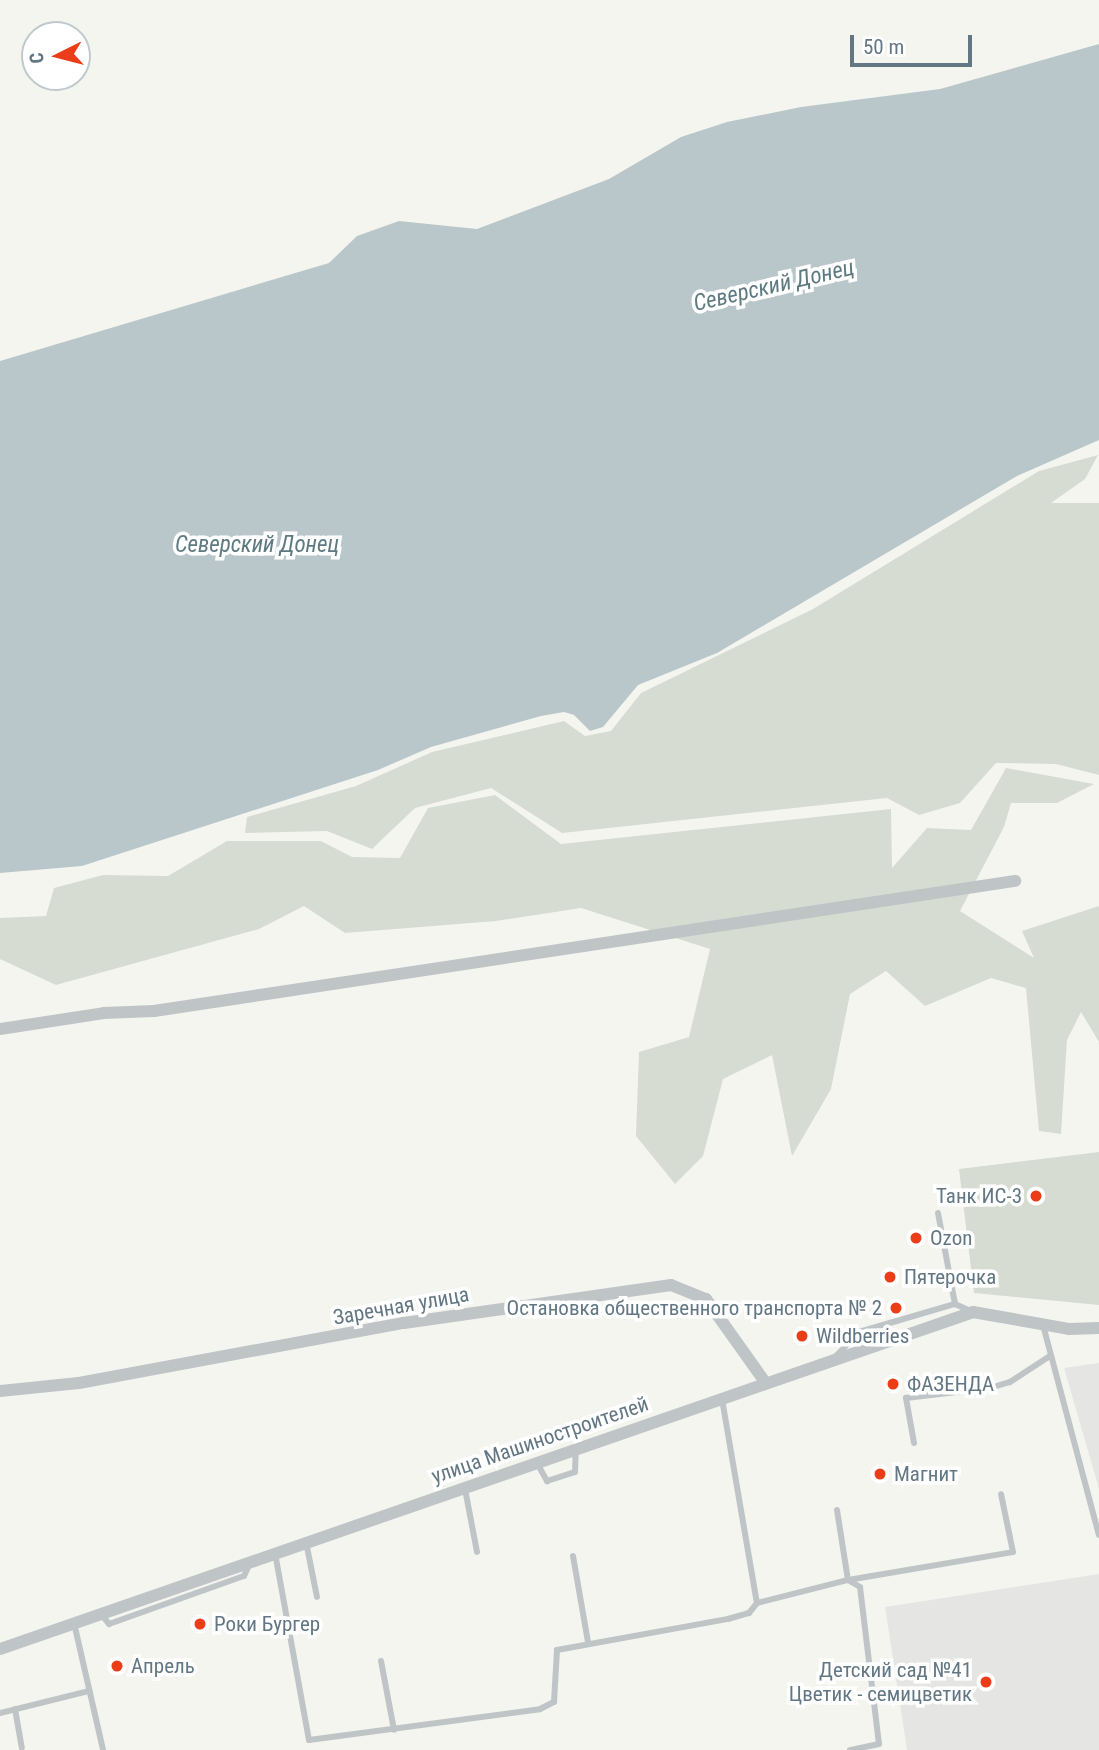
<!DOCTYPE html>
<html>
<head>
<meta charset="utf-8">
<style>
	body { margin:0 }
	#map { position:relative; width:1099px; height:1750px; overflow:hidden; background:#f5f5f0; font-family:"Roboto Condensed",sans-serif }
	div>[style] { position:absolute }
	.built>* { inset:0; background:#e5e6e4 }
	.green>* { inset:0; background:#d6dcd1 }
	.water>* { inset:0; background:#b9c7cb }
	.lane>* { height:6px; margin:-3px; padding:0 3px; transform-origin:3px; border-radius:3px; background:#bfc5c7 }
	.street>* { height:12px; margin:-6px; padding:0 6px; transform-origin:6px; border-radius:6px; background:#bfc5c7 }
	.dots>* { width:19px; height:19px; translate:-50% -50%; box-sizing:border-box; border:4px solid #fff; border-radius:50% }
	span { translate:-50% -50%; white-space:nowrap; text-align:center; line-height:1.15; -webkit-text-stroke:7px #fff; paint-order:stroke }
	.poi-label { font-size:21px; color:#627783 }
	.right { translate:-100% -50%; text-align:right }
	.left { translate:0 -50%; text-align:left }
	.street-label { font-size:21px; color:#627783 }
	.water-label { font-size:23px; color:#5e7a81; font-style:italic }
	.north { position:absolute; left:21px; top:21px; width:70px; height:70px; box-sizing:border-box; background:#fff; border:2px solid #c0c9cd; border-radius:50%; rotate:264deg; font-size:19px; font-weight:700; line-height:28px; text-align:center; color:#627783 }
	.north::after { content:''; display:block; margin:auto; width:24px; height:32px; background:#ec3d19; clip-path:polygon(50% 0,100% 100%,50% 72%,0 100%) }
	.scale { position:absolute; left:850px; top:35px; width:122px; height:32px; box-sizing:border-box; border:4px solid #627783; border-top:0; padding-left:9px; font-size:21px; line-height:24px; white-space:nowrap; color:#627783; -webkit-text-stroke:5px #fff; paint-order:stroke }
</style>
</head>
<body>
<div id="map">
	<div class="built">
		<div style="clip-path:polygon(1099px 1363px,1099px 1489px,1064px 1368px)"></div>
		<div style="clip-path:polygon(1099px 1574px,1099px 1750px,907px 1750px,885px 1607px)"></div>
	</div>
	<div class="green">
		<div style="clip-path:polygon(1098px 455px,1085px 479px,1051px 503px,1099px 503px,1099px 775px,1056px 764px,996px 763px,960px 803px,919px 815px,887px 798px,562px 833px,491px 788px,415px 808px,372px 849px,327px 831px,245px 833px,247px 817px,356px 786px,432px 752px,564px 721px,585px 736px,611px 731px,641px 693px,813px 609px,1039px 471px)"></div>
		<div style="clip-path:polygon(1006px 768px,1094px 784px,1057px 803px,1011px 803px,1004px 827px,960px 911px,1034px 958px,1022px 931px,1099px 906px,1099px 1042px,1081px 1012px,1067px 1040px,1061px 1134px,1039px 1131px,1026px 988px,991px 978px,925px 1006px,886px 971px,850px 994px,831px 1089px,792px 1156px,772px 1055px,723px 1079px,703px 1156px,675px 1184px,636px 1136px,639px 1052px,689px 1037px,710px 949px,581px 908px,496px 921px,345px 933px,304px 906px,259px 929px,56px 985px,0 959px,0 918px,46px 916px,54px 888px,103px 875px,168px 876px,227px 841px,321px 841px,352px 857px,400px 858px,428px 808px,495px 795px,561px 844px,891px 809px,892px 868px,927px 828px,971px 830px)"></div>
		<div style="clip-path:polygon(1099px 1152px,1099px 1305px,974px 1293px,959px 1169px)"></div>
	</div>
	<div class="water">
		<div style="clip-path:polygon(1099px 44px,1099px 440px,1017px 476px,717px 653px,638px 685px,603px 727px,590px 731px,574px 715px,564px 712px,541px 716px,431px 747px,378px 770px,82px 866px,0 873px,0 361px,329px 263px,357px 236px,399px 221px,477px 229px,609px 179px,681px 137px,727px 122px,801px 107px,940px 89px)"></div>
	</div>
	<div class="lane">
		<div style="left:938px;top:1213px;width:93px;rotate:79.4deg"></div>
		<div style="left:1043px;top:1325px;width:217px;rotate:75.1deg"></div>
		<div style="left:836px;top:1356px;width:33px;rotate:-46deg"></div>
		<div style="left:859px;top:1332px;width:100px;rotate:-16.3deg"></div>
		<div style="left:955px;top:1304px;width:17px;rotate:24deg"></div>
		<div style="left:722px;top:1399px;width:207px;rotate:80.3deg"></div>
		<div style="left:757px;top:1603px;width:94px;rotate:-14.2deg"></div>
		<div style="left:848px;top:1580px;width:14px;rotate:30deg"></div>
		<div style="left:860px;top:1587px;width:158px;rotate:83.1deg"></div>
		<div style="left:879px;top:1744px;width:30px;rotate:168deg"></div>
		<div style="left:914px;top:1443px;width:46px;rotate:-100.1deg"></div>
		<div style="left:906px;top:1398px;width:85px;rotate:-6.8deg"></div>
		<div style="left:990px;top:1388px;width:21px;rotate:-17deg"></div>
		<div style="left:1010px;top:1382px;width:48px;rotate:-33deg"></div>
		<div style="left:537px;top:1463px;width:21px;rotate:61deg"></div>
		<div style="left:547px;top:1481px;width:29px;rotate:-18deg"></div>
		<div style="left:575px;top:1472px;width:23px;rotate:-88deg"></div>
		<div style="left:465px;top:1489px;width:64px;rotate:79.2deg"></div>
		<div style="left:837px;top:1510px;width:71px;rotate:81.1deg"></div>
		<div style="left:848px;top:1580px;width:167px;rotate:-9.6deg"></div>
		<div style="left:1013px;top:1552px;width:59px;rotate:-101.7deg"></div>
		<div style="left:306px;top:1542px;width:56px;rotate:78.7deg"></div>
		<div style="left:275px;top:1553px;width:190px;rotate:79.7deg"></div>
		<div style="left:309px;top:1740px;width:233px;rotate:-7.6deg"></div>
		<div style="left:540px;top:1709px;width:16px;rotate:-27deg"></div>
		<div style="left:554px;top:1702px;width:52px;rotate:-86.7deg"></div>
		<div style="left:557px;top:1650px;width:174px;rotate:-10.3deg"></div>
		<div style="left:728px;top:1619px;width:22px;rotate:-16deg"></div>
		<div style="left:749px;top:1613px;width:13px;rotate:-51deg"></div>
		<div style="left:573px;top:1556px;width:87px;rotate:80.1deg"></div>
		<div style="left:101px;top:1614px;width:13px;rotate:51deg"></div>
		<div style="left:109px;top:1624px;width:143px;rotate:-19.6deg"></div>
		<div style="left:244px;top:1576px;width:14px;rotate:-65deg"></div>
		<div style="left:74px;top:1623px;width:130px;rotate:77.1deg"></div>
		<div style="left:381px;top:1661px;width:70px;rotate:79.3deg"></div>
		<div style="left:15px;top:1709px;width:39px;rotate:80deg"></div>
		<div style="left:0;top:1713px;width:92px;rotate:-13.9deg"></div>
	</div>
	<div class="street">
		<div style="left:0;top:1029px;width:105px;rotate:-8.7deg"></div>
		<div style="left:104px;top:1013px;width:50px;rotate:-2.3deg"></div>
		<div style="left:154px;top:1011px;width:871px;rotate:-8.59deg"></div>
		<div style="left:0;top:1391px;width:79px;rotate:-5.8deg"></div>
		<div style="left:79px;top:1383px;width:330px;rotate:-10.5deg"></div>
		<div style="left:404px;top:1323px;width:270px;rotate:-8.1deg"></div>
		<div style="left:671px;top:1285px;width:38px;rotate:22deg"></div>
		<div style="left:706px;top:1299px;width:102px;rotate:54.6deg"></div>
		<div style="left:0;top:1649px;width:1030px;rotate:-19.1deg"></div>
		<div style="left:973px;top:1312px;width:97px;rotate:10deg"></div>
		<div style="left:1069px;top:1329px;width:30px;rotate:-2deg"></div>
	</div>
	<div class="dots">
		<div style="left:1036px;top:1196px;background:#ec3d19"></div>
		<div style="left:916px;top:1238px;background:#ec3d19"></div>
		<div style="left:890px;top:1277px;background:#ec3d19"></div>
		<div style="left:896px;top:1308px;background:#ec3d19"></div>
		<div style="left:802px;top:1336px;background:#ec3d19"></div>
		<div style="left:893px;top:1384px;background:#ec3d19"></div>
		<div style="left:880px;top:1474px;background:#ec3d19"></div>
		<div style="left:200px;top:1624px;background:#ec3d19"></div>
		<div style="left:117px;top:1666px;background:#ec3d19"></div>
		<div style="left:986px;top:1682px;background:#ec3d19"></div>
	</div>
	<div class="poi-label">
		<span class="right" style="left:1022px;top:1196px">Танк ИС-3</span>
		<span class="left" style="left:930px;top:1238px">Ozon</span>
		<span class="left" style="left:904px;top:1277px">Пятерочка</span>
		<span class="right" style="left:882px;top:1308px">Остановка общественного транспорта № 2</span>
		<span class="left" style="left:816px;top:1336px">Wildberries</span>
		<span class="left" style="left:907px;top:1384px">ФАЗЕНДА</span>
		<span class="left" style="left:894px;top:1474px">Магнит</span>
		<span class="left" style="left:214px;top:1624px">Роки Бургер</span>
		<span class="left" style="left:131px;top:1666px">Апрель</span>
		<span class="right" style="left:972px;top:1682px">Детский сад №41<br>Цветик - семицветик</span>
	</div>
	<div class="street-label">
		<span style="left:401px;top:1306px;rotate:-10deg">Заречная улица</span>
		<span style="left:540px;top:1440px;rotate:-19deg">улица Машиностроителей</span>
	</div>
	<div class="water-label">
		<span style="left:774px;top:286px;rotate:-13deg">Северский Донец</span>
		<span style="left:257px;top:545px">Северский Донец</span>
	</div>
	<div class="north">С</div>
	<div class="scale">50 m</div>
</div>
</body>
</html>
